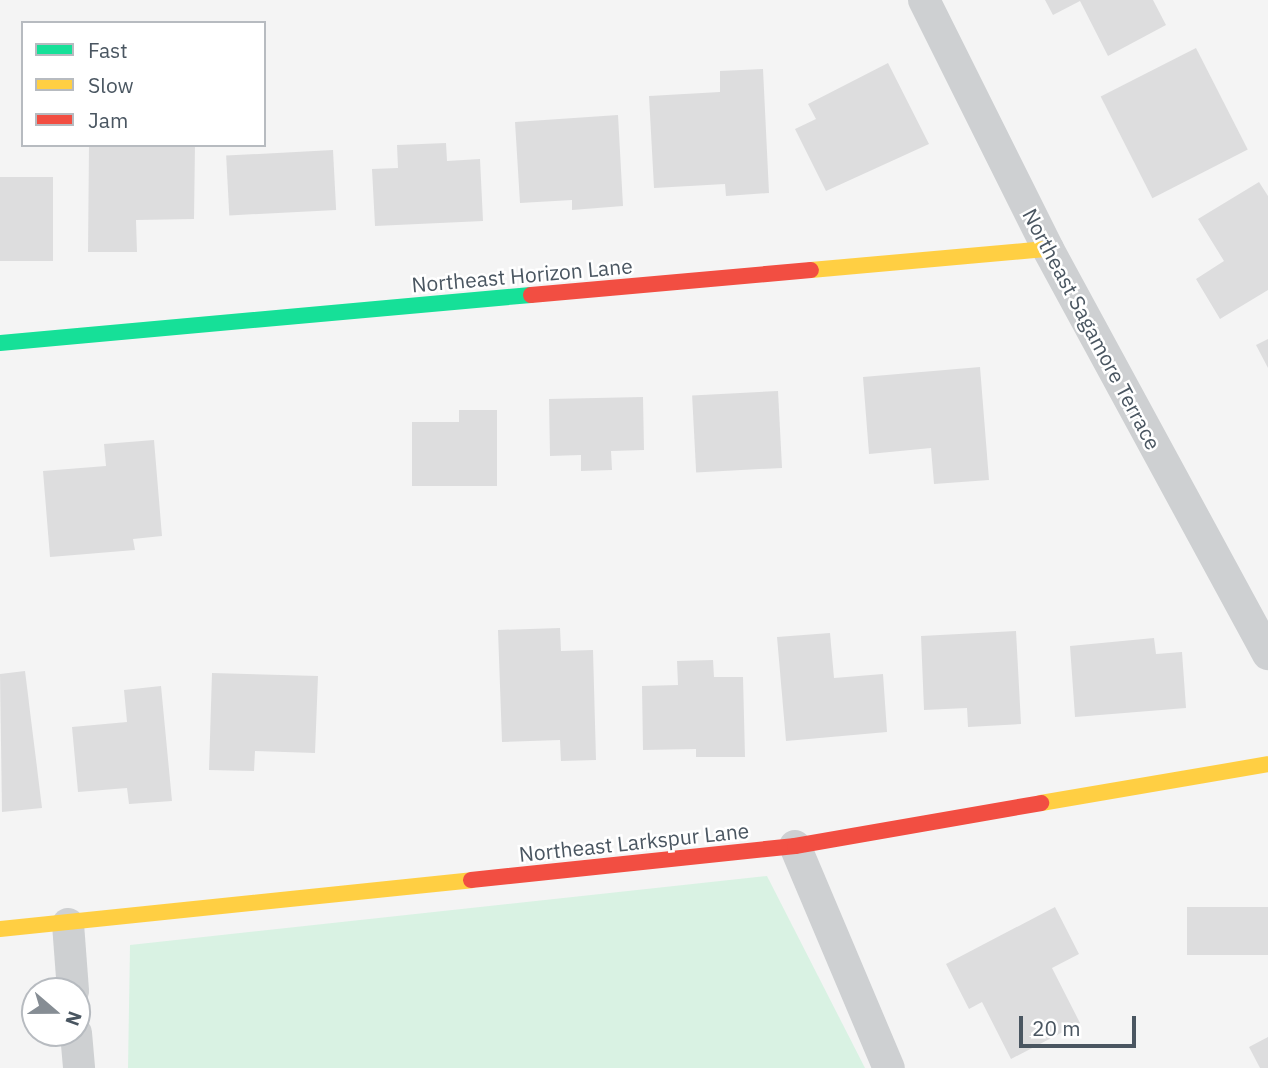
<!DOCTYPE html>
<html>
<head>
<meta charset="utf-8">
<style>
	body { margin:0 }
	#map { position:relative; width:1268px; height:1068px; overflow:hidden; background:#f4f4f4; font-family:"IBM Plex Sans",sans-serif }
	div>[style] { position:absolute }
	.green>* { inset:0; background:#d9f2e3 }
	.building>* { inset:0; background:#ddddde; transform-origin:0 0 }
	.street>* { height:32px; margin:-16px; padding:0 16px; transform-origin:16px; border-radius:16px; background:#ced0d2 }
	.fast>* { height:16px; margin:-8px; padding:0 8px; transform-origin:8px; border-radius:8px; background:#16e098 }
	.slow>* { height:16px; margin:-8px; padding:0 8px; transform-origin:8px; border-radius:8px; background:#ffcf43 }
	.jam>* { height:16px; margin:-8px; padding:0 8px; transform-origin:8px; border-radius:8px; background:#f24e42 }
	span { translate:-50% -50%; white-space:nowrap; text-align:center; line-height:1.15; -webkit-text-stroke:5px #fff; paint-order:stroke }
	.street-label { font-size:21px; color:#4a5661 }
	.legend { position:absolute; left:21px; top:21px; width:245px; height:126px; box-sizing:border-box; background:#fff; border:2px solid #b7bbc0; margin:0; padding:9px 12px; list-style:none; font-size:21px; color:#4a5661 }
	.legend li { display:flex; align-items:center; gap:14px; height:35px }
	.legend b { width:35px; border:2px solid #b7bbc0 }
	.north { position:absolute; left:21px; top:977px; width:70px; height:70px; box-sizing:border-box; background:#fff; border:2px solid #b7bbc0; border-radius:50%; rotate:110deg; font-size:19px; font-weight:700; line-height:28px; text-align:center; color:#4a5661 }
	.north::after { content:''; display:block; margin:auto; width:24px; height:32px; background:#868d94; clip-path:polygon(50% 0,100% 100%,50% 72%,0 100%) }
	.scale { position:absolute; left:1019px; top:1016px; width:117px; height:32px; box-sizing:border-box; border:4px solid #4a5661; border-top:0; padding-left:9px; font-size:21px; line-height:24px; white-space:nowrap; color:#4a5661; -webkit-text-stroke:5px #fff; paint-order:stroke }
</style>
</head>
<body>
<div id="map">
	<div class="green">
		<div style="clip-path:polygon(767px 876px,865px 1068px,128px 1068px,130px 945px)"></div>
	</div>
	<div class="building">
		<div style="clip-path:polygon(1045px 0,1153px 0,1166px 25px,1108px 56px,1080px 1px,1053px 15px)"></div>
		<div style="left:1196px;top:48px;width:114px;height:107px;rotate:63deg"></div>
		<div style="clip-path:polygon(888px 63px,929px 144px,826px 191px,795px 129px,816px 119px,808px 104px)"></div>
		<div style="clip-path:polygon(763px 69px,769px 193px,726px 196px,725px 184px,654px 188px,649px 96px,720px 92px,720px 71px)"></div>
		<div style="clip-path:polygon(618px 115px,623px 206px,572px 210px,572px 200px,520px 203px,515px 122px)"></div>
		<div style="clip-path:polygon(446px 143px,447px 161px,480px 159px,483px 221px,375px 226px,372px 169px,398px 168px,397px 145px)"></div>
		<div style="clip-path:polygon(89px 145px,195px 145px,194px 219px,136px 220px,137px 252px,88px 252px)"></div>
		<div style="left:333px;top:150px;width:60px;height:107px;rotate:87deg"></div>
		<div style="left:0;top:177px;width:53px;height:84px"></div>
		<div style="clip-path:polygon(1259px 182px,1268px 196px,1268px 290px,1220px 319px,1196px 279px,1224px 261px,1198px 219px)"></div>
		<div style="clip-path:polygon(1268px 339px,1268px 368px,1256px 345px)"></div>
		<div style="clip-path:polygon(980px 367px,989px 480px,934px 484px,931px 448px,869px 454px,863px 377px)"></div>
		<div style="left:778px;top:391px;width:77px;height:86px;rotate:87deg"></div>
		<div style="clip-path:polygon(643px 397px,644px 450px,611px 451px,612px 470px,581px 471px,581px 455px,550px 456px,549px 399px)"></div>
		<div style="clip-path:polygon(459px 410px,497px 410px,497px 486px,412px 486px,412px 422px,459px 422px)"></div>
		<div style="clip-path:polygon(154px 440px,162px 536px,133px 539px,135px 550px,50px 557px,43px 471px,106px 466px,104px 444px)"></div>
		<div style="clip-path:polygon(560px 628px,561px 651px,593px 650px,596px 760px,561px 761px,560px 740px,502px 742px,498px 630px)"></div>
		<div style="clip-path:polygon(1016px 631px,1021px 724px,968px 727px,967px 708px,924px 710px,921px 636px)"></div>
		<div style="clip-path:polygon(830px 633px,834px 678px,883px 674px,887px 732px,786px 741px,777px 637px)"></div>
		<div style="clip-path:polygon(1154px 638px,1156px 654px,1182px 652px,1186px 708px,1075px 717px,1070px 646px)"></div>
		<div style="clip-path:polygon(713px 660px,714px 677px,743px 677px,745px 757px,696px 757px,696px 749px,643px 750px,642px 686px,678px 685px,677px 661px)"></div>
		<div style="clip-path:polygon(25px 671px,42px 808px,2px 812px,0 674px)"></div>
		<div style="clip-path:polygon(212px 673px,318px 676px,315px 753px,255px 751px,254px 771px,209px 770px)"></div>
		<div style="clip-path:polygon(161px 686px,172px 801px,129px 804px,127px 788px,78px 792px,72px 727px,127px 722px,124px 690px)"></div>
		<div style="clip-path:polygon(1055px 907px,1079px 954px,1052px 968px,1080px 1023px,1011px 1059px,982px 1002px,969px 1009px,946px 964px)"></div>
		<div style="left:1187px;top:907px;width:81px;height:48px"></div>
		<div style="clip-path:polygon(1268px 1037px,1268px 1068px,1260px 1068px,1249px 1047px)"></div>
	</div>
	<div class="street">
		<div style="left:924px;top:0;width:278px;rotate:63.5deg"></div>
		<div style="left:1048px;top:249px;width:461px;rotate:61.5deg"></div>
		<div style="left:795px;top:846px;width:241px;rotate:67.1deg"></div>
		<div style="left:68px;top:924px;width:67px;rotate:85.7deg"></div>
		<div style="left:76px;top:1033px;width:35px;rotate:85deg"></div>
	</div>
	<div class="fast">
		<div style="left:0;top:343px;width:533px;rotate:-5.17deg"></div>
	</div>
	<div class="slow">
		<div style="left:811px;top:270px;width:238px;rotate:-5.1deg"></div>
		<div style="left:1041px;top:803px;width:230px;rotate:-9.7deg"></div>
		<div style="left:0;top:929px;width:474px;rotate:-5.9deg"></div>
	</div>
	<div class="jam">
		<div style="left:531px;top:295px;width:281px;rotate:-5.1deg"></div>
		<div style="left:471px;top:880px;width:326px;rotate:-6deg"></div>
		<div style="left:795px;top:846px;width:250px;rotate:-9.9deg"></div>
	</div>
	<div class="street-label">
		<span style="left:522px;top:275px;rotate:-5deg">Northeast Horizon Lane</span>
		<span style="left:1092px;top:329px;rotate:62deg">Northeast Sagamore Terrace</span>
		<span style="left:634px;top:842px;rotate:-6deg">Northeast Larkspur Lane</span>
	</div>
	<ul class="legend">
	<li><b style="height:9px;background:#16e098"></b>Fast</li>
	<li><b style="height:9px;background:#ffcf43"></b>Slow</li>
	<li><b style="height:9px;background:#f24e42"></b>Jam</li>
	</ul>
	<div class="north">N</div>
	<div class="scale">20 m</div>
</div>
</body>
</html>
